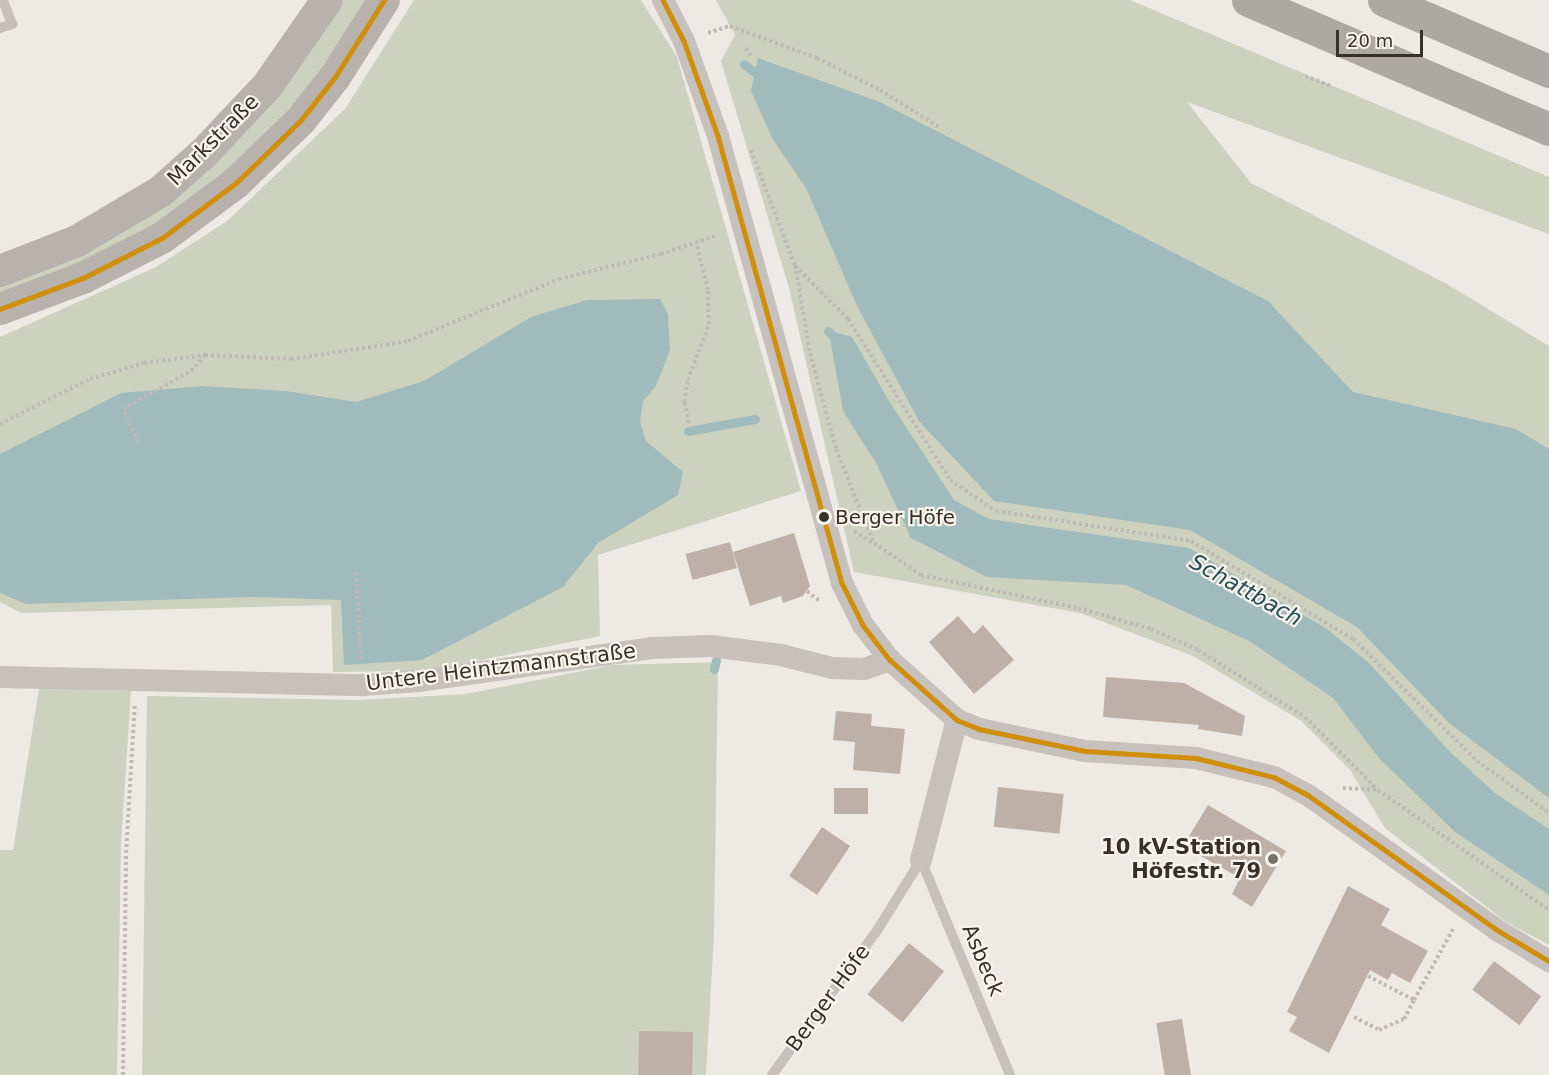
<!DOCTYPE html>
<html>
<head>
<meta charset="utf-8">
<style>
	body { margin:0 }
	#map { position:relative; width:1549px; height:1075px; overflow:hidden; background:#ede9e4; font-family:"DejaVu Sans",sans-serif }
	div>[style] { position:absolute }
	.green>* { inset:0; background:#cdd2bf }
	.water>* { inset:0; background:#a1bbbc }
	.stream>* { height:9px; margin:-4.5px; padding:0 4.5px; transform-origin:4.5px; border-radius:4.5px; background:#a1bbbc }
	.building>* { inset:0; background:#bfb0a7; transform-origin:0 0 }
	.path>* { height:4px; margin-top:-2px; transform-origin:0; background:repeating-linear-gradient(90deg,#bfbab5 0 3px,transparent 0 6px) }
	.lane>* { height:10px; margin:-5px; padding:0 5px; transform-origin:5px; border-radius:5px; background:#c6c1bc }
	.street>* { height:22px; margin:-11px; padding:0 11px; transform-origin:11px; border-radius:11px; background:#c6c1bc }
	.secondary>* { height:32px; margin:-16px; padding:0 16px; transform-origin:16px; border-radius:16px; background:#b7b2ad }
	.highway>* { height:33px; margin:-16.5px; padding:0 16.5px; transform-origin:16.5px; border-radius:16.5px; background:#aca8a3 }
	.bus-1>* { height:4.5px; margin:-2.25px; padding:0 2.25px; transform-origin:2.25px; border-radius:2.25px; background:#d18e09 }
	.dots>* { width:16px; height:16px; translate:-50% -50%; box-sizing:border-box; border:3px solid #f9f4ec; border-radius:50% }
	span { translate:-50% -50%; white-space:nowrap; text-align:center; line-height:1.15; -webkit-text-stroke:4.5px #f9f4ec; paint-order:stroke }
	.bus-label { font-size:20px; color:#372f2b }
	.left { translate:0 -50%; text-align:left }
	.street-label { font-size:21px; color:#372f2b }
	.poi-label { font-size:21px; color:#372f2b; font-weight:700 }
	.right { translate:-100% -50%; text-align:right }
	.water-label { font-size:22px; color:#244e55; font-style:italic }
	.scale { position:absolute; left:1336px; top:30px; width:87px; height:27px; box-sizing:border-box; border:3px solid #372f2b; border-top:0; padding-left:8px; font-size:18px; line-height:21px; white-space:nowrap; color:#372f2b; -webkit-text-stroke:4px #f9f4ec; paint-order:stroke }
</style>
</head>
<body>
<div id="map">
	<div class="green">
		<div style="clip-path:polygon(338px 0,371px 0,349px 36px,275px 129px,188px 206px,87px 264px,0 297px,0 285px,104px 239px)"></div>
		<div style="clip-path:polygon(414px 0,641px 0,677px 57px,801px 491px,598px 555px,600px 636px,427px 671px,333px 672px,331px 605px,21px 613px,0 602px,0 337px,156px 267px,227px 221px,345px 109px)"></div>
		<div style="clip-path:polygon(716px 0,1130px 0,1549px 177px,1549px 234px,1187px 102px,1251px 183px,1447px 284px,1549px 346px,1549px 945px,1506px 922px,1385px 828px,1350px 770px,1301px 721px,1193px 656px,1080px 613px,854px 572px,789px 288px,721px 61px,735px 35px)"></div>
		<div style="clip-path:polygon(718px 662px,714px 935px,706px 1075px,142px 1075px,147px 696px,359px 700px,466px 694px,612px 665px)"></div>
		<div style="clip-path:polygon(39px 689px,131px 691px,121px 845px,117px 1075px,0 1075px,0 850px,13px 850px)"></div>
	</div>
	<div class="water">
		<div style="clip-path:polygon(758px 58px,880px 102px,1268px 301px,1353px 392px,1516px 429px,1549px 449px,1549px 798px,1449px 723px,1357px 627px,1190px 530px,994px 501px,919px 421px,857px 306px,806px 188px,772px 138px,751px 91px)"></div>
		<div style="clip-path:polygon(660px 299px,668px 314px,670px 350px,656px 386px,643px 401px,640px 422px,646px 441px,683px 472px,678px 495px,598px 543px,563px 587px,422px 660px,344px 665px,341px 600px,254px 597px,26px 604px,0 593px,0 454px,121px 393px,202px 386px,286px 391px,356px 402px,424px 381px,531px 317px,587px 300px)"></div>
		<div style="clip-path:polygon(838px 333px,852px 337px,892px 406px,954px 500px,989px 519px,1189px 548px,1327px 629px,1369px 663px,1450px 752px,1495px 793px,1549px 829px,1549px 895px,1455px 832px,1379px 758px,1333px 698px,1249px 641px,1126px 585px,987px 577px,911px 538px,876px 463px,843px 411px,830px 338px)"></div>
	</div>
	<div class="stream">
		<div style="left:744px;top:64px;width:24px;rotate:38deg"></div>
		<div style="left:828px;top:331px;width:18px;rotate:43deg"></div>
		<div style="left:688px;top:431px;width:68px;rotate:-10.2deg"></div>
		<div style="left:714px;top:669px;width:9px;rotate:-77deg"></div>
	</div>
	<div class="building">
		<div style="clip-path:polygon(794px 533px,810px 586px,803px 596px,783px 603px,781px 596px,750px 606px,733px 552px)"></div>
		<div style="left:730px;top:542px;width:27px;height:46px;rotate:75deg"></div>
		<div style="clip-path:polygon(958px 616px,974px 634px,983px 625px,1014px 660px,974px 694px,929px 642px)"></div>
		<div style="clip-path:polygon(1106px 677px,1184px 683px,1245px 716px,1242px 736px,1198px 729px,1199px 725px,1103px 717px)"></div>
		<div style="clip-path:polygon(836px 711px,872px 714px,871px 726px,905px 729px,900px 774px,853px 770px,855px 742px,833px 740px)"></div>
		<div style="left:998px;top:787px;width:66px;height:40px;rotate:6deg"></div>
		<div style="left:834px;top:788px;width:34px;height:26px"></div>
		<div style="clip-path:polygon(1208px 805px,1286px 851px,1252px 907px,1232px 894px,1240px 878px,1183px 846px)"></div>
		<div style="left:822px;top:827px;width:34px;height:59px;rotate:34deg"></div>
		<div style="clip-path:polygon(1348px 886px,1390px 909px,1381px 925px,1428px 951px,1410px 983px,1392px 973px,1388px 980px,1370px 970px,1329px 1053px,1289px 1031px,1297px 1017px,1287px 1012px)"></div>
		<div style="left:909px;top:943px;width:45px;height:66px;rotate:39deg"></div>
		<div style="left:1494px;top:961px;width:59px;height:36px;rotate:37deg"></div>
		<div style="left:1182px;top:1019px;width:57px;height:26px;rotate:81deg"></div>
		<div style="left:639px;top:1031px;width:54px;height:44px;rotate:1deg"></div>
	</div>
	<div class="path">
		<div style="left:708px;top:33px;width:23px;rotate:-18deg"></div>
		<div style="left:730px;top:26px;width:93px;rotate:20.2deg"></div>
		<div style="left:817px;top:58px;width:71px;rotate:26.9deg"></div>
		<div style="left:880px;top:90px;width:70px;rotate:32.1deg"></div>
		<div style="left:746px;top:48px;width:10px;rotate:61deg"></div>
		<div style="left:1305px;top:76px;width:28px;rotate:21deg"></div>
		<div style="left:751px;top:150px;width:123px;rotate:69.1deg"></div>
		<div style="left:795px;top:265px;width:89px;rotate:80.3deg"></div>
		<div style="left:810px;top:353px;width:99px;rotate:74.8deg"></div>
		<div style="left:836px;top:449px;width:101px;rotate:68deg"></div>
		<div style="left:874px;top:543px;width:57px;rotate:34.2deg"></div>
		<div style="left:921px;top:575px;width:160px;rotate:11.9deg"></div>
		<div style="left:1078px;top:608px;width:76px;rotate:16deg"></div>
		<div style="left:1151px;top:629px;width:51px;rotate:24.1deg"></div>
		<div style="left:1198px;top:650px;width:126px;rotate:32.1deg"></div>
		<div style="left:1305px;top:717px;width:103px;rotate:45deg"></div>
		<div style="left:1378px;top:790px;width:209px;rotate:35.1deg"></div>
		<div style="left:795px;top:266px;width:75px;rotate:45deg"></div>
		<div style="left:848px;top:319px;width:191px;rotate:57.6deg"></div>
		<div style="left:950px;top:480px;width:55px;rotate:34deg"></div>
		<div style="left:996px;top:511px;width:197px;rotate:8.7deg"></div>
		<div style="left:1191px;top:541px;width:189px;rotate:31.2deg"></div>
		<div style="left:1353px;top:639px;width:174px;rotate:44.5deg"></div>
		<div style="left:1477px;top:761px;width:89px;rotate:35.8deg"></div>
		<div style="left:689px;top:423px;width:22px;rotate:-103deg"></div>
		<div style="left:684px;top:402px;width:22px;rotate:-80deg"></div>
		<div style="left:688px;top:380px;width:60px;rotate:-69.4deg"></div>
		<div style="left:709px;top:324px;width:34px;rotate:-92deg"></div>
		<div style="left:708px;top:290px;width:49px;rotate:-104deg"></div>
		<div style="left:0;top:424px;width:101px;rotate:-26.6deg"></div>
		<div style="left:90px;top:379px;width:56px;rotate:-16.5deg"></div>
		<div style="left:144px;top:363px;width:62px;rotate:-7.5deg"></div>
		<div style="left:205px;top:355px;width:86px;rotate:2.7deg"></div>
		<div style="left:291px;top:359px;width:118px;rotate:-8.7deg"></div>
		<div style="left:408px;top:341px;width:163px;rotate:-22.3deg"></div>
		<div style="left:559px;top:279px;width:105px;rotate:-13.8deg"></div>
		<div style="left:661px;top:254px;width:60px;rotate:-18.4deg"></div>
		<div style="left:138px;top:442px;width:36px;rotate:-114deg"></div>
		<div style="left:123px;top:409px;width:78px;rotate:-29.2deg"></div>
		<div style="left:191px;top:371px;width:21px;rotate:-49deg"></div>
		<div style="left:854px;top:531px;width:22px;rotate:32deg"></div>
		<div style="left:356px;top:572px;width:88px;rotate:86.7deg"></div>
		<div style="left:807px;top:591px;width:18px;rotate:38deg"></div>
		<div style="left:1343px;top:788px;width:34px;rotate:3deg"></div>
		<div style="left:1368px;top:976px;width:52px;rotate:27.6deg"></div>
		<div style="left:1414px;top:1000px;width:81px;rotate:-61.2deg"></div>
		<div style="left:1354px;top:1017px;width:28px;rotate:27deg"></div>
		<div style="left:1379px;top:1030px;width:27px;rotate:-24deg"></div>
		<div style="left:1404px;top:1019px;width:21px;rotate:-62deg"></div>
		<div style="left:123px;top:1075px;width:222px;rotate:-89.2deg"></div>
		<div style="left:126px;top:853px;width:150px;rotate:-86.6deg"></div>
	</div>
	<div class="lane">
		<div style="left:0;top:28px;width:13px;rotate:-18deg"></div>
		<div style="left:12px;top:24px;width:26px;rotate:-111deg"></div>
		<div style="left:921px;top:860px;width:233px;rotate:67.5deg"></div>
		<div style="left:772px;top:1075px;width:180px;rotate:-54deg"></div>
		<div style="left:878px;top:929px;width:81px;rotate:-58.1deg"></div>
	</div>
	<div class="street">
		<div style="left:663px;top:0;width:46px;rotate:62.9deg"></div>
		<div style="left:684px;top:41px;width:101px;rotate:70.3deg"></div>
		<div style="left:718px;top:136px;width:464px;rotate:74.5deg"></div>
		<div style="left:842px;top:583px;width:47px;rotate:63.4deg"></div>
		<div style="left:863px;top:625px;width:44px;rotate:52.4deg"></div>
		<div style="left:890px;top:660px;width:90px;rotate:41.8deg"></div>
		<div style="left:957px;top:720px;width:24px;rotate:22deg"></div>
		<div style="left:979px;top:729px;width:108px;rotate:11.7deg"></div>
		<div style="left:1085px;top:751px;width:111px;rotate:3.6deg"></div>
		<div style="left:1196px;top:758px;width:80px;rotate:13.7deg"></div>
		<div style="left:1274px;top:777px;width:38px;rotate:28deg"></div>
		<div style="left:1308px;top:795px;width:232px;rotate:35.5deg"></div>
		<div style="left:1497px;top:930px;width:61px;rotate:30.8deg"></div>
		<div style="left:0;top:677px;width:363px;rotate:1.3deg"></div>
		<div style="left:363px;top:685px;width:55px;rotate:-4.2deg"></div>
		<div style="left:418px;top:681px;width:236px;rotate:-8deg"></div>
		<div style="left:652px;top:648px;width:59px;rotate:-1.9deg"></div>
		<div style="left:711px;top:646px;width:71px;rotate:7.3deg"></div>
		<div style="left:781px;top:655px;width:53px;rotate:14.3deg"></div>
		<div style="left:832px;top:668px;width:32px;rotate:2deg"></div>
		<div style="left:864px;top:669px;width:28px;rotate:-19deg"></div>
		<div style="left:921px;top:860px;width:145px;rotate:-75.6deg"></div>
	</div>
	<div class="secondary">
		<div style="left:0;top:271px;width:83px;rotate:-21.3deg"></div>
		<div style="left:77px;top:241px;width:96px;rotate:-30.6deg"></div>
		<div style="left:160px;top:192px;width:59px;rotate:-41.6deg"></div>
		<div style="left:204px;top:153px;width:93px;rotate:-46.7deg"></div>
		<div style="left:268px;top:85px;width:103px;rotate:-55.2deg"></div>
		<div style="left:0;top:309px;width:89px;rotate:-20.5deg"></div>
		<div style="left:83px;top:278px;width:89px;rotate:-26.9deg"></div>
		<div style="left:162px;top:238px;width:92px;rotate:-36.6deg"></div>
		<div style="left:236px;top:183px;width:91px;rotate:-44.1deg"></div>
		<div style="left:301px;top:120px;width:55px;rotate:-51.7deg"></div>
		<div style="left:335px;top:77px;width:91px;rotate:-57.5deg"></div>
	</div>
	<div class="highway">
		<div style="left:1248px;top:0;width:327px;rotate:23.2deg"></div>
		<div style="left:1384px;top:0;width:180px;rotate:23.3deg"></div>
	</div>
	<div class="bus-1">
		<div style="left:663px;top:0;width:46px;rotate:62.9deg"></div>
		<div style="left:684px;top:41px;width:101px;rotate:70.3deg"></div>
		<div style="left:718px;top:136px;width:464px;rotate:74.5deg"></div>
		<div style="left:842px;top:583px;width:47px;rotate:63.4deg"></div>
		<div style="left:863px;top:625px;width:44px;rotate:52.4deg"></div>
		<div style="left:890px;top:660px;width:90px;rotate:41.8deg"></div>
		<div style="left:957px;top:720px;width:24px;rotate:22deg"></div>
		<div style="left:979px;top:729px;width:108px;rotate:11.7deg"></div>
		<div style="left:1085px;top:751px;width:111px;rotate:3.6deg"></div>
		<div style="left:1196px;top:758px;width:80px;rotate:13.7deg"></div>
		<div style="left:1274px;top:777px;width:38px;rotate:28deg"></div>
		<div style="left:1308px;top:795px;width:232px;rotate:35.5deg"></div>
		<div style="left:1497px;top:930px;width:61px;rotate:30.8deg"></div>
		<div style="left:0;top:309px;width:89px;rotate:-20.5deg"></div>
		<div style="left:83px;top:278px;width:89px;rotate:-26.9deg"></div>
		<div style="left:162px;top:238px;width:92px;rotate:-36.6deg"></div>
		<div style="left:236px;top:183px;width:91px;rotate:-44.1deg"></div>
		<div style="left:301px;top:120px;width:55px;rotate:-51.7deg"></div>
		<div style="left:335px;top:77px;width:91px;rotate:-57.5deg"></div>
	</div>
	<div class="dots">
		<div style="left:824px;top:517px;background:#372f2b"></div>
		<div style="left:1273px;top:859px;background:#77706c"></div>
	</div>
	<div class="bus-label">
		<span class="left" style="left:835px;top:517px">Berger Höfe</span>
	</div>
	<div class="street-label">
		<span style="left:213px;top:140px;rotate:-45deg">Markstraße</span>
		<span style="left:501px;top:667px;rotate:-7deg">Untere Heintzmannstraße</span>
		<span style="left:983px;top:960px;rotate:67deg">Asbeck</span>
		<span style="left:828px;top:998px;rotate:-54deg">Berger Höfe</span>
	</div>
	<div class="poi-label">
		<span class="right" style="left:1261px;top:859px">10 kV-Station<br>Höfestr. 79</span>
	</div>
	<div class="water-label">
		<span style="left:1246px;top:590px;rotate:29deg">Schattbach</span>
	</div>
	<div class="scale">20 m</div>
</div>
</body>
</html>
